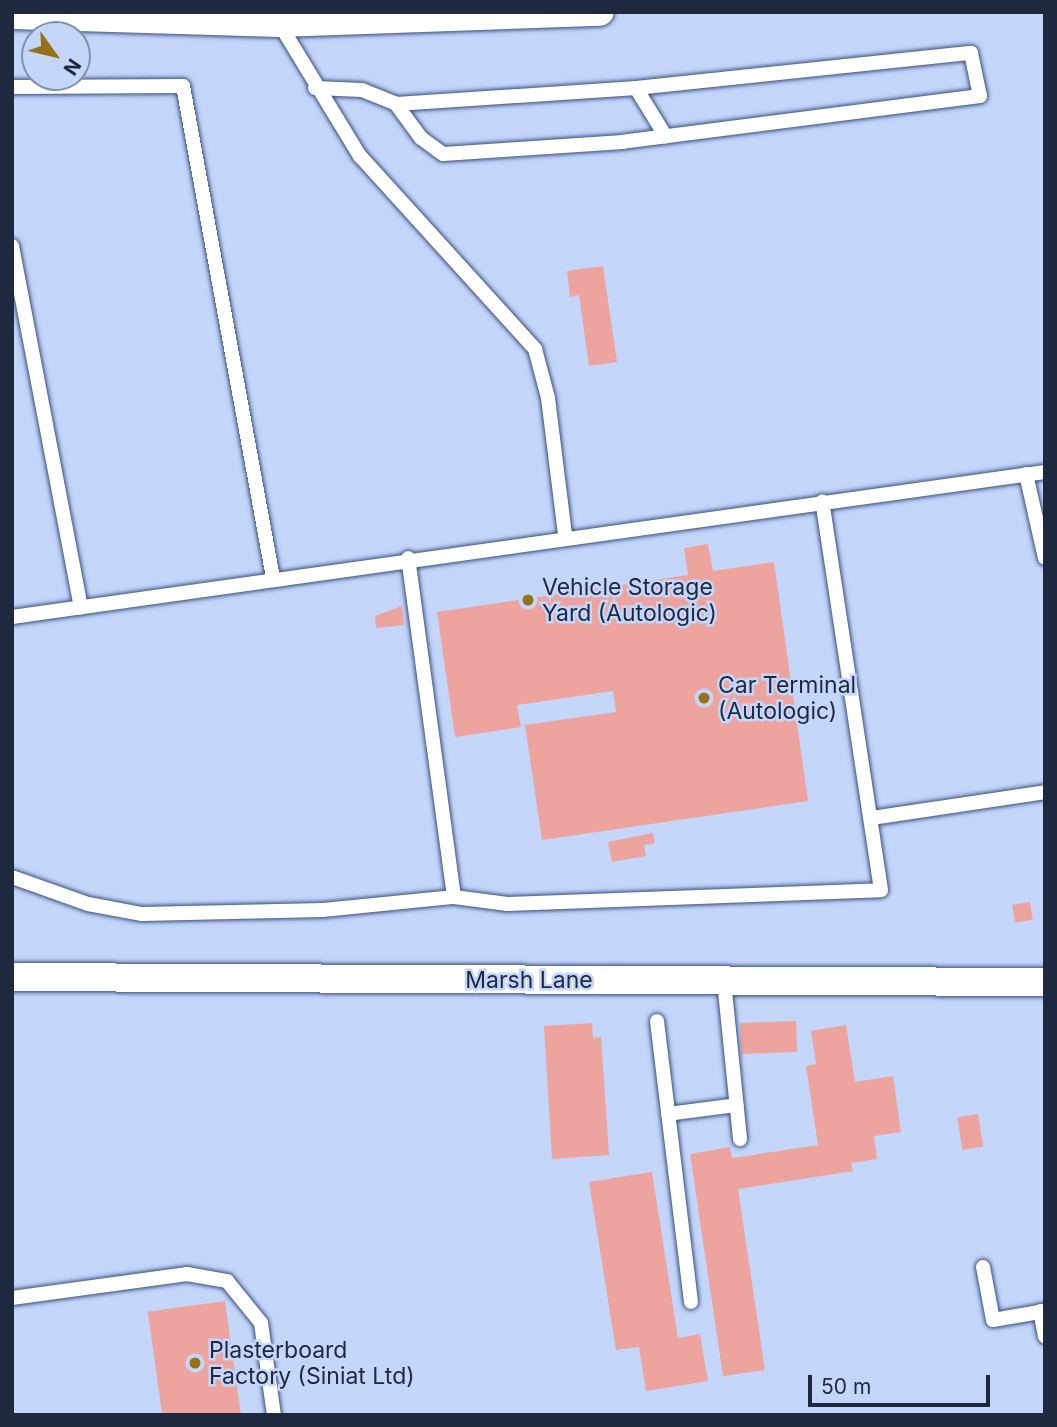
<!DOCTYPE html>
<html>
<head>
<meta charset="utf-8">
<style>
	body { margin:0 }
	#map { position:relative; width:1057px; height:1427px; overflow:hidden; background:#c4d6fa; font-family:Inter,sans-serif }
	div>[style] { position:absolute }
	.building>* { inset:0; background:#eea49e; transform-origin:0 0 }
	.roads { filter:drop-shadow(0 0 2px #384f82) drop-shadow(0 0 2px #384f82) }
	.service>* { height:14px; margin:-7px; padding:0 7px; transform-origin:7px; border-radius:7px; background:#fff }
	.minor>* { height:28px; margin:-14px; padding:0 14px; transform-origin:14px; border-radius:14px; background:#fff }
	.dots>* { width:19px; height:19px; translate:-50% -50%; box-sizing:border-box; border:4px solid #c4d6fa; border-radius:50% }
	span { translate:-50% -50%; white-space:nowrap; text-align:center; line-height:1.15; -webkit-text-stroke:5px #c4d6fa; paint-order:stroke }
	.poi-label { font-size:23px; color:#1e283f }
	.left { translate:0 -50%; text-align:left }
	.street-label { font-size:23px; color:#1e283f }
	.frame { position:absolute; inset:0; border:14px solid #1e283f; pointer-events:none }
	.north { position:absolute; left:21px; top:21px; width:70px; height:70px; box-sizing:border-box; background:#c4d6fa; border:2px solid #8290af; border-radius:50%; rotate:124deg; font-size:19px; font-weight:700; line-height:28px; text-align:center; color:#1e283f }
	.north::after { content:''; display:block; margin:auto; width:24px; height:32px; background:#95721a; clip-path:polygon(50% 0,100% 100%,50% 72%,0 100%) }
	.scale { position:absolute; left:808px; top:1375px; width:182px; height:32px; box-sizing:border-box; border:4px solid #1e283f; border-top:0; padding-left:9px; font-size:21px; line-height:24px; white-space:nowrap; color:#1e283f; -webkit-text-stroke:5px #c4d6fa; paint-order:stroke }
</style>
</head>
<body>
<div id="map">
	<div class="building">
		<div style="clip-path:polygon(603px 266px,617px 362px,589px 366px,579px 295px,570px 297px,567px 271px)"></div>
		<div style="clip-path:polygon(708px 544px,713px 571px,774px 562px,808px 801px,542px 840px,525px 725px,616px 712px,613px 691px,517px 705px,521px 727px,455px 737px,437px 612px,688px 575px,684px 548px)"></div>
		<div style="clip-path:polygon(402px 606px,404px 625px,376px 628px,375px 616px)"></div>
		<div style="clip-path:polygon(653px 833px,655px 843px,644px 845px,646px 856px,612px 862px,608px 842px)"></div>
		<div style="left:1030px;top:902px;width:18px;height:18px;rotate:81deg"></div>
		<div style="left:796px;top:1021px;width:31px;height:56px;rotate:88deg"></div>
		<div style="clip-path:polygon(592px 1023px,593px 1038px,601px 1037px,609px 1155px,552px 1159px,544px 1026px)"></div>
		<div style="clip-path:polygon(846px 1025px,855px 1082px,893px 1076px,901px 1132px,874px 1136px,877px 1159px,851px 1163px,853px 1171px,738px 1189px,765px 1370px,723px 1376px,690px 1154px,730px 1147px,732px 1158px,818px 1145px,806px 1066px,816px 1064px,811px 1031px)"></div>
		<div style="left:978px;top:1114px;width:33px;height:21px;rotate:81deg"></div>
		<div style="clip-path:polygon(652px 1172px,678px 1338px,700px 1334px,708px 1381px,646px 1391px,639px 1347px,616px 1350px,589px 1182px)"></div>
		<div style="left:225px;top:1301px;width:115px;height:78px;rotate:82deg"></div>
	</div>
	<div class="roads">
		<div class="service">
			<div style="left:279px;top:23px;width:156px;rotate:58.7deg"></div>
			<div style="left:360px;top:156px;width:261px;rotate:47.8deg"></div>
			<div style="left:535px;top:349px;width:51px;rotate:75.1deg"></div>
			<div style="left:548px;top:398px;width:138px;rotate:82.9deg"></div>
			<div style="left:12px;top:87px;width:171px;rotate:-0.3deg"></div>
			<div style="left:183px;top:86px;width:500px;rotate:79.63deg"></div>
			<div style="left:315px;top:88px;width:47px;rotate:2.4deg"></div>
			<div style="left:362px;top:90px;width:37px;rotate:22deg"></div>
			<div style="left:396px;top:104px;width:241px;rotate:-3.8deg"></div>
			<div style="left:636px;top:88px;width:337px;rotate:-6deg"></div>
			<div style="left:971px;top:53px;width:44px;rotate:78.2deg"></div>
			<div style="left:980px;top:96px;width:360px;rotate:172.7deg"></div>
			<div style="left:623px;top:142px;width:180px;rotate:176.2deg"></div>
			<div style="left:443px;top:154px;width:27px;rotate:-144deg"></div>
			<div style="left:421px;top:138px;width:42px;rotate:-126.3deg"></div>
			<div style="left:636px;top:88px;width:57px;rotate:58.5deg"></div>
			<div style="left:12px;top:246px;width:368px;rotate:79.2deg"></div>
			<div style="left:1026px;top:474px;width:86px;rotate:77.3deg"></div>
			<div style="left:12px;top:617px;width:1043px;rotate:-7.99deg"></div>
			<div style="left:872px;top:818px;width:175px;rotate:-8.5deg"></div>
			<div style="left:12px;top:877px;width:81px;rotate:19.6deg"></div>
			<div style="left:88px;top:904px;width:55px;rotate:10.5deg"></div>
			<div style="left:142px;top:914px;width:181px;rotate:-1.3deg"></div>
			<div style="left:323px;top:910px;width:132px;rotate:-5.7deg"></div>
			<div style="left:454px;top:897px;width:342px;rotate:-97.7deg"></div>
			<div style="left:454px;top:897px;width:54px;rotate:7.4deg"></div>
			<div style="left:508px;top:904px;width:373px;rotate:-2.1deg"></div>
			<div style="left:881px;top:890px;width:393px;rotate:-98.6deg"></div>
			<div style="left:724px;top:981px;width:159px;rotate:84.2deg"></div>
			<div style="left:657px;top:1021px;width:283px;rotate:83.1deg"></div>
			<div style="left:668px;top:1114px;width:69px;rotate:-7.5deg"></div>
			<div style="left:983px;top:1267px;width:54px;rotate:79.3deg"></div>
			<div style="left:993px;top:1320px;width:53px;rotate:-9.8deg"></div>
			<div style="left:12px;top:1298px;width:177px;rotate:-7.8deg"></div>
			<div style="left:187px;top:1274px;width:41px;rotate:9.9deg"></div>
			<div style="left:227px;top:1281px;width:54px;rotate:51deg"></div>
			<div style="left:261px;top:1323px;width:93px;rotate:82deg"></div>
			<div style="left:1040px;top:1311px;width:26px;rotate:79deg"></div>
		</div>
		<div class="minor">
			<div style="left:12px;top:15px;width:267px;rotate:1.7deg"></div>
			<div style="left:279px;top:23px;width:321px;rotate:-2deg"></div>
			<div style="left:12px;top:977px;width:1033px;rotate:0.28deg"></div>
		</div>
	</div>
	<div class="dots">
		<div style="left:528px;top:600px;background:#95721a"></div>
		<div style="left:704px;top:698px;background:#95721a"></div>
		<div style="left:195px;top:1363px;background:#95721a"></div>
	</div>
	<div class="poi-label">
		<span class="left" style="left:542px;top:600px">Vehicle Storage<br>Yard (Autologic)</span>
		<span class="left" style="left:718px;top:698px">Car Terminal<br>(Autologic)</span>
		<span class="left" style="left:209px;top:1363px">Plasterboard<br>Factory (Siniat Ltd)</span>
	</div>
	<div class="street-label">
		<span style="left:529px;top:980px">Marsh Lane</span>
	</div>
	<div class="frame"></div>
	<div class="north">N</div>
	<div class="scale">50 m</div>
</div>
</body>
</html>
